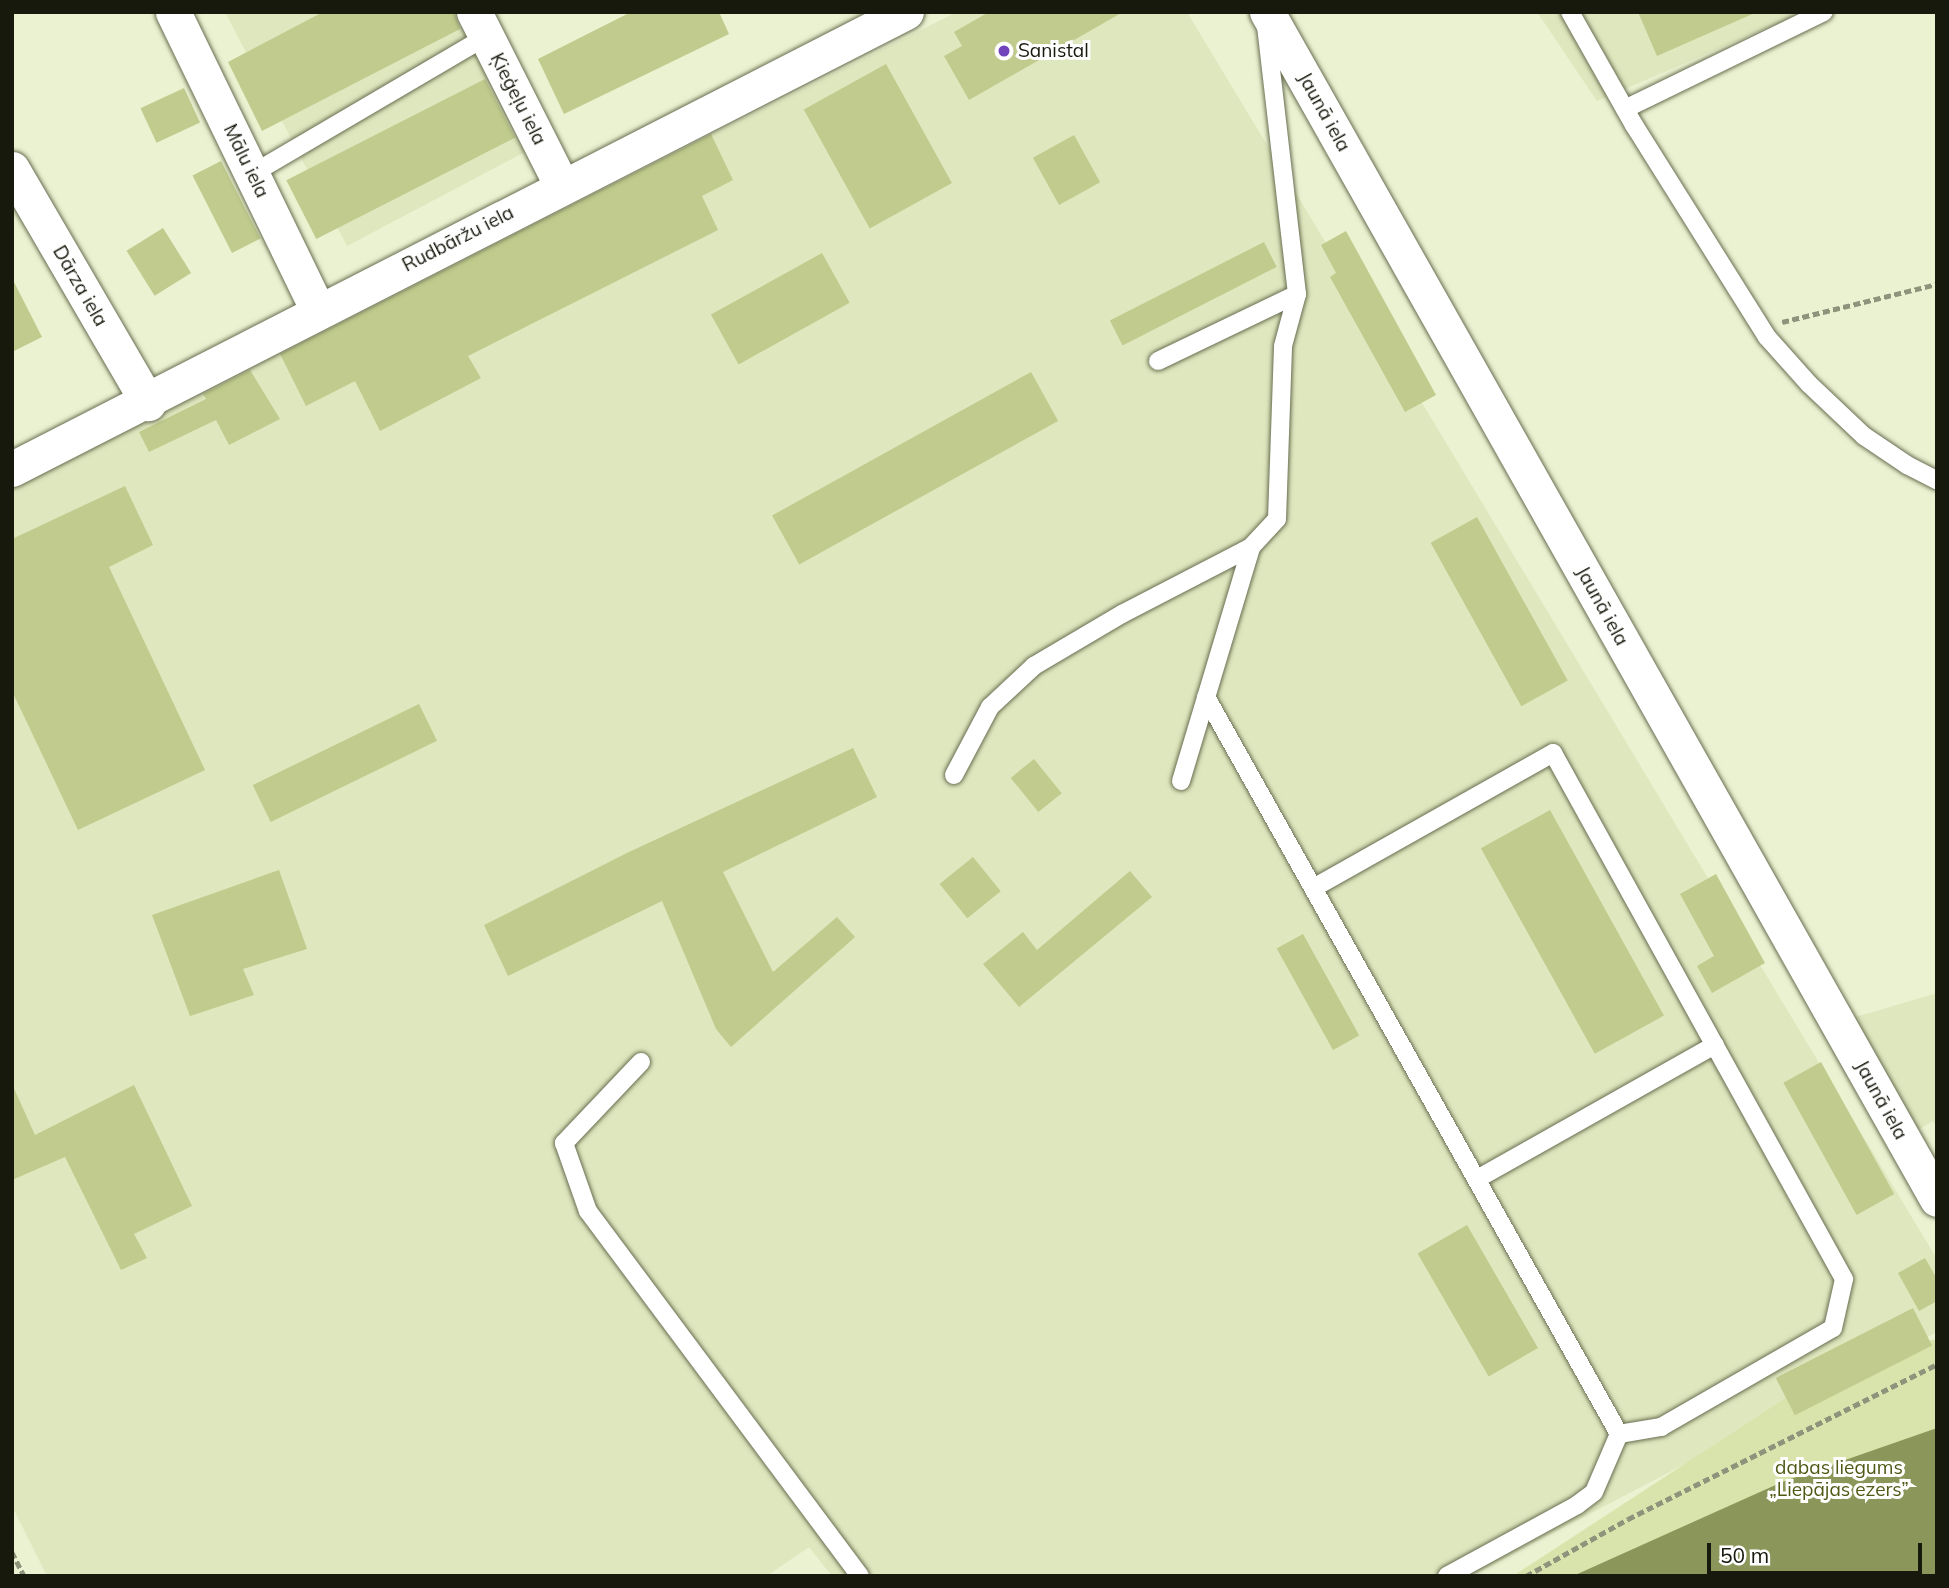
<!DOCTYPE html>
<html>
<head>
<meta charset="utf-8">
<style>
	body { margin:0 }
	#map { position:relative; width:1949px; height:1588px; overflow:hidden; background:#ebf2d1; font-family:Mulish,sans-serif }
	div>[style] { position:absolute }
	.built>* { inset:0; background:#dfe7be }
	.green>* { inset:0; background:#d9e4ac }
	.water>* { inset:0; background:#8b965a }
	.building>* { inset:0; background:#c0cb8d; transform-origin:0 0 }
	.path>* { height:4.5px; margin-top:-2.25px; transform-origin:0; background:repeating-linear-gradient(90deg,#8f937c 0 7px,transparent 0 10.5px) }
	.roads { filter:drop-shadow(0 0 2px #686e51) drop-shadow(0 0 2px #686e51) }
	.service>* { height:18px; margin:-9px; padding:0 9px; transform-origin:9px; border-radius:9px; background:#fff }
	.minor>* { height:35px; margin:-17.5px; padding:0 17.5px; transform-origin:17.5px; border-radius:17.5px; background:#fff }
	.dots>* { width:19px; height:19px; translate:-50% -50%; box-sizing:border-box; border:4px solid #fff; border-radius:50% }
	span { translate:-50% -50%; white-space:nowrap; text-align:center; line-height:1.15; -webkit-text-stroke:6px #fff; paint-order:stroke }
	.poi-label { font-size:19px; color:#17190d }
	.left { translate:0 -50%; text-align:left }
	.street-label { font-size:19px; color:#17190d }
	.park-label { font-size:19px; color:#505914 }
	.frame { position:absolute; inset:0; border:14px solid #17190d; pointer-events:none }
	.scale { position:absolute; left:1707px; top:1543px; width:215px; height:32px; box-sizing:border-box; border:4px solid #17190d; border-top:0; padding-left:9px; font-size:21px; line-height:24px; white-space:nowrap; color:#17190d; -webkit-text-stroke:5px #fff; paint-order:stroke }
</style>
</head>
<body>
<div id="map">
	<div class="built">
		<div style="clip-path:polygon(225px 12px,474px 12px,542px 143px,347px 246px)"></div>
		<div style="clip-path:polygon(957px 12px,1187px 12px,1937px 1259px,1937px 1332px,1471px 1576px,832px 1576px,809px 1547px,767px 1576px,47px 1576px,12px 1506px,12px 488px,201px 389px)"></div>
		<div style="clip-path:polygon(1537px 12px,1798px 12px,1799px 14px,1597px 101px)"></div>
		<div style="clip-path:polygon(1937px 993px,1937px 1127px,1933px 1121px,1911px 1134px,1849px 1019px)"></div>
	</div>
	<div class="green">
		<div style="clip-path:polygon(1937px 1339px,1937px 1576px,1513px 1576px,1847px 1358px)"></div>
	</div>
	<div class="water">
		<div style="clip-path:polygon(1937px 1428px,1937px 1576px,1573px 1576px,1782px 1482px)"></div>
	</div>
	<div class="building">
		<div style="clip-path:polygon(323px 12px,454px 12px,460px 29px,262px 131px,228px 62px)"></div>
		<div style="clip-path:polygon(631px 12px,719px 12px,729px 34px,564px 114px,538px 59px)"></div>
		<div style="clip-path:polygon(989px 12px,1123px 12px,969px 100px,944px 56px,962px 46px,954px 32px)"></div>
		<div style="clip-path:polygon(1638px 12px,1757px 12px,1657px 56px)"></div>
		<div style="left:886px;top:64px;width:136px;height:94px;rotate:61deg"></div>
		<div style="left:485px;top:79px;width:66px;height:223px;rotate:63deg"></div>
		<div style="left:184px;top:88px;width:38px;height:48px;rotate:65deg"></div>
		<div style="clip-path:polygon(711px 134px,733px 180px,702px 196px,718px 230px,468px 356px,481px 378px,380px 431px,355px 381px,306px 406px,280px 354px)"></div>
		<div style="left:1074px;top:135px;width:54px;height:47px;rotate:61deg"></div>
		<div style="left:221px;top:161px;width:87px;height:32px;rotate:63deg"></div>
		<div style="left:163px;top:228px;width:53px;height:43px;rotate:58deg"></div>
		<div style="clip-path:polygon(1346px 231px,1436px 395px,1405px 412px,1330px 277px,1336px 273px,1321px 245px)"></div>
		<div style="left:1264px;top:242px;width:28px;height:173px;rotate:63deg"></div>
		<div style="left:822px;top:253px;width:57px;height:127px;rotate:61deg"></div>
		<div style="clip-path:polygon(12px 278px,42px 337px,12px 352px)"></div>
		<div style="clip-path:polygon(250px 370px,280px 419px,229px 445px,216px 420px,149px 452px,139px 432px,206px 399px,203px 394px)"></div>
		<div style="left:1031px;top:372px;width:56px;height:296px;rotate:61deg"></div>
		<div style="clip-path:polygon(125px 486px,153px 545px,109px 567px,205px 770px,78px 830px,12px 691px,12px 539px)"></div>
		<div style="left:1477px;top:517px;width:187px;height:53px;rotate:61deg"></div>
		<div style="left:419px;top:704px;width:41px;height:185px;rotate:64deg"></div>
		<div style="clip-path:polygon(853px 748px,877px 797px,723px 872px,773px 972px,837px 917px,855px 937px,731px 1047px,716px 1029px,662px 901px,508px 976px,484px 925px,629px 852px)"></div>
		<div style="left:1034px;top:759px;width:44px;height:30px;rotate:51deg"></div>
		<div style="left:1550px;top:810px;width:235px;height:79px;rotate:61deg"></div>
		<div style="left:973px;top:857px;width:44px;height:43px;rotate:51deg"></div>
		<div style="clip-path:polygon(279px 870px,307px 949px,243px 969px,254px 995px,190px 1016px,152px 915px)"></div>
		<div style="clip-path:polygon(1130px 871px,1152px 897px,1019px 1007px,983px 964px,1023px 932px,1037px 950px)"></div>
		<div style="clip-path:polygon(1716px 874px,1765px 963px,1712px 993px,1697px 966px,1714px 956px,1680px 894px)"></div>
		<div style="left:1303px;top:934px;width:116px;height:30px;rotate:61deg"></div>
		<div style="left:1821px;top:1062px;width:151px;height:43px;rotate:61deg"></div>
		<div style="clip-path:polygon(12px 1084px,35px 1135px,134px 1085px,192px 1206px,134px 1234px,147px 1258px,121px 1270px,65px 1157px,12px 1180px)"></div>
		<div style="left:1467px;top:1225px;width:142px;height:57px;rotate:60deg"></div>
		<div style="clip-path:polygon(1925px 1258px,1937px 1279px,1937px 1301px,1919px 1311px,1898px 1273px)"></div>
		<div style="left:1913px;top:1308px;width:42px;height:154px;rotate:63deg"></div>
	</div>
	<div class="path">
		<div style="left:1782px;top:322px;width:160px;rotate:-13.8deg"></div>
		<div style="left:12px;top:1552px;width:27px;rotate:63deg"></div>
		<div style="left:1526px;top:1576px;width:117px;rotate:-29.2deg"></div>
		<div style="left:1628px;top:1519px;width:346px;rotate:-26.6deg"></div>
	</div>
	<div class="roads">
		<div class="service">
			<div style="left:1570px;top:12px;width:130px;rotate:60.5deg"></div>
			<div style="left:1634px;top:125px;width:250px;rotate:57.9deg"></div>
			<div style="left:1767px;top:337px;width:63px;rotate:48.2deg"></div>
			<div style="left:1809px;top:384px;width:76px;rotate:43.4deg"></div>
			<div style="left:1864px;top:436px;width:52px;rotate:34deg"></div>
			<div style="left:1907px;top:465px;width:34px;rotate:27deg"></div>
			<div style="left:1625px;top:109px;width:221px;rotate:-26deg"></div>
			<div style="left:252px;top:174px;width:273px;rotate:-30.4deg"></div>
			<div style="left:1158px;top:361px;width:154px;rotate:-25.7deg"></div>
			<div style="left:1206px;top:697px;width:845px;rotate:60.73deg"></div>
			<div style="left:1619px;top:1434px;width:43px;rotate:-9.5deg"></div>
			<div style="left:1661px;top:1427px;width:198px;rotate:-29.9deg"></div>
			<div style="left:1833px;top:1328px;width:50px;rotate:-77.3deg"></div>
			<div style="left:1844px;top:1279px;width:601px;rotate:-118.95deg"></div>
			<div style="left:1553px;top:753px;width:275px;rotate:150.6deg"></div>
			<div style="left:954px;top:775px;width:77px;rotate:-62.1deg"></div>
			<div style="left:990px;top:707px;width:60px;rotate:-43deg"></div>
			<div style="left:1034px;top:666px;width:102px;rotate:-30.6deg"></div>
			<div style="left:1122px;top:614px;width:145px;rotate:-27.4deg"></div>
			<div style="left:1251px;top:547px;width:38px;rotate:-47deg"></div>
			<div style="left:1277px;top:519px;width:173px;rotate:-88deg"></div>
			<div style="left:1283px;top:346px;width:54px;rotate:-74.9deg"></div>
			<div style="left:1297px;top:294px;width:270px;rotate:-96.6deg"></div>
			<div style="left:1181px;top:781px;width:244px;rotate:-73.3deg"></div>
			<div style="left:641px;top:1062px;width:112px;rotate:133.5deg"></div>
			<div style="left:564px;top:1143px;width:72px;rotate:70.6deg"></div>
			<div style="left:588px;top:1211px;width:455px;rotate:53.3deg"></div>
			<div style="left:1477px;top:1179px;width:273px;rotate:-29.4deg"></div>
			<div style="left:1447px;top:1576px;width:148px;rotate:-28.6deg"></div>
			<div style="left:1577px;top:1505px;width:21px;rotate:-37deg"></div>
			<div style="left:1594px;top:1492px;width:63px;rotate:-66.7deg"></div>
		</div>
		<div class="minor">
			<div style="left:173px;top:12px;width:332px;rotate:64.1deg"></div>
			<div style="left:474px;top:12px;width:195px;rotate:63.2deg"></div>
			<div style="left:1267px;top:12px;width:1363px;rotate:60.56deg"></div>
			<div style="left:12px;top:169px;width:271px;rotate:59.8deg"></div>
			<div style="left:12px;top:469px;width:1004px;rotate:-27.08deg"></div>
		</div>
	</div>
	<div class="dots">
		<div style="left:1004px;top:51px;background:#7244bc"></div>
	</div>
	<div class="poi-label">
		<span class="left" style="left:1018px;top:51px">Sanistal</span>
	</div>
	<div class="street-label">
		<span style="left:518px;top:99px;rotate:63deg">Ķieģeļu iela</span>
		<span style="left:1324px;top:112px;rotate:61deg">Jaunā iela</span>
		<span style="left:246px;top:161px;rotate:64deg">Mālu iela</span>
		<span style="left:458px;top:239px;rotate:-27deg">Rudbāržu iela</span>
		<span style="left:80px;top:286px;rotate:60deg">Dārza iela</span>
		<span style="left:1602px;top:606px;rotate:61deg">Jaunā iela</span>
		<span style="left:1881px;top:1100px;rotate:61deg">Jaunā iela</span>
	</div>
	<div class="park-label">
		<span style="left:1839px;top:1479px">dabas liegums<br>„Liepājas ezers”</span>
	</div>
	<div class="frame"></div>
	<div class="scale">50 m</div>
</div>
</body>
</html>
